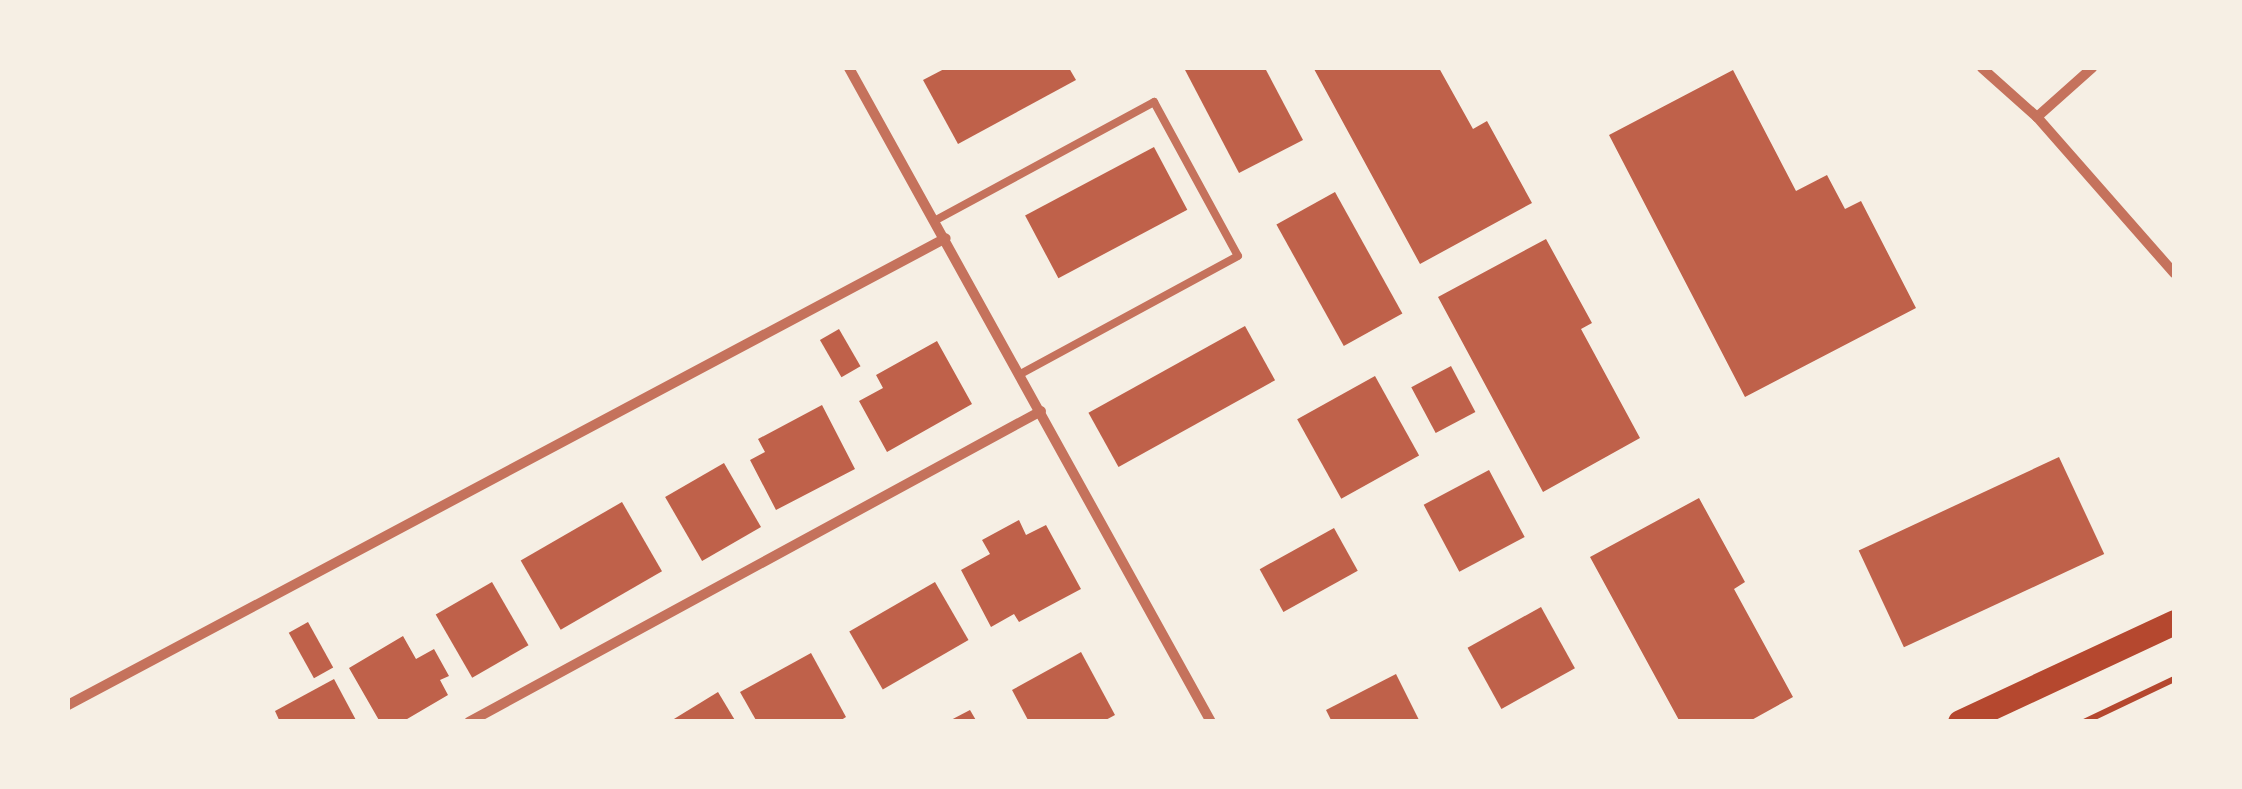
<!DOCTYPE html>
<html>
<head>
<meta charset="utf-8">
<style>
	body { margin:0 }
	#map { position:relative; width:2242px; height:789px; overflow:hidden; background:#f6efe4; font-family:"Golos Text",sans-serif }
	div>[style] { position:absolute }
	.building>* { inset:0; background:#bf614a; transform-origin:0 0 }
	.path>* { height:6px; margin:-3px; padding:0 3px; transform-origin:3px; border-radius:3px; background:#b5482f }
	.service>* { height:8px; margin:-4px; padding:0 4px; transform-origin:4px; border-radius:4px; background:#c5725c }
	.minor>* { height:10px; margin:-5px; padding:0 5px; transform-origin:5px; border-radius:5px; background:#c5725c }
	.primary>* { height:25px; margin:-12.5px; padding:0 12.5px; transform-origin:12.5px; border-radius:12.5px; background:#b5482f }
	span { translate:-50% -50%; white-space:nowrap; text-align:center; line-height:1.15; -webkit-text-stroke:10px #f6efe4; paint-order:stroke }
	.frame { position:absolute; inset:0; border:70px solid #f6efe4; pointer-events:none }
</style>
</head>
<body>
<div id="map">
	<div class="building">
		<div style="clip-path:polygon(946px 68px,1069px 68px,1076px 80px,958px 144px,923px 80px)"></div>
		<div style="clip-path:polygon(1184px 68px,1265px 68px,1303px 140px,1239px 173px)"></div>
		<div style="clip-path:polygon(1439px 68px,1473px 129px,1487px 121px,1532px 203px,1420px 264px,1314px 69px)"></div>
		<div style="clip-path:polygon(1733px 70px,1796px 191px,1827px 175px,1845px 209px,1861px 201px,1916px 308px,1745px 397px,1609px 135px)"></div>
		<div style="left:1154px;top:147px;width:71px;height:146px;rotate:62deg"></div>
		<div style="left:1335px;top:192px;width:139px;height:67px;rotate:61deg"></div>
		<div style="clip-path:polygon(1546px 239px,1592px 323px,1581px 329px,1640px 438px,1543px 492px,1438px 297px)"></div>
		<div style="left:1245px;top:326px;width:62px;height:179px;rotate:61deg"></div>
		<div style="left:839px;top:329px;width:43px;height:22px;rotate:60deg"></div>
		<div style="clip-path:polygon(937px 341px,972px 404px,887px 452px,859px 401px,883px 388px,876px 375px)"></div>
		<div style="left:1451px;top:366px;width:52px;height:45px;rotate:62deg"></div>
		<div style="left:1375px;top:376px;width:91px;height:89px;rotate:61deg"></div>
		<div style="clip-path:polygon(822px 405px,855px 469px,776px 510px,750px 460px,765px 452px,758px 439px)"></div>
		<div style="left:2059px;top:457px;width:107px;height:221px;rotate:65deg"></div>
		<div style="left:724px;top:463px;width:74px;height:68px;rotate:60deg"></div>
		<div style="left:1489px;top:470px;width:76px;height:74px;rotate:62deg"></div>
		<div style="clip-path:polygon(1699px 498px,1745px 582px,1734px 589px,1793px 697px,1748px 722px,1680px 722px,1590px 557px)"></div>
		<div style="left:622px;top:502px;width:80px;height:117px;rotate:60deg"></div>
		<div style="clip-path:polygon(1019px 520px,1026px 535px,1046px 525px,1081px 589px,1019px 622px,1014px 614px,991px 627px,961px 570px,990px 554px,982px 540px)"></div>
		<div style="left:1334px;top:528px;width:49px;height:85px;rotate:61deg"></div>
		<div style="left:492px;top:582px;width:73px;height:65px;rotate:60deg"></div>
		<div style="left:935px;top:582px;width:67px;height:99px;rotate:60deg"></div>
		<div style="left:1541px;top:607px;width:70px;height:84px;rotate:61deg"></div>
		<div style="left:308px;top:622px;width:52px;height:22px;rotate:61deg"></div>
		<div style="clip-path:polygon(403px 636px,416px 659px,434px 649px,449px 676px,440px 680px,448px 695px,402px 722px,380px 722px,349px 668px)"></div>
		<div style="clip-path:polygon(1081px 652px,1115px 715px,1102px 722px,1029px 722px,1012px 690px)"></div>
		<div style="clip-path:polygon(811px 653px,846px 717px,838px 722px,757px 722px,740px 692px)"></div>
		<div style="clip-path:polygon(1396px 674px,1420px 722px,1332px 722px,1326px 710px)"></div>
		<div style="clip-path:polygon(334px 679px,357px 722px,280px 722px,275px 711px)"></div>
		<div style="clip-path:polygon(718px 692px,736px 722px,669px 722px)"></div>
		<div style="clip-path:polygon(970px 710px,977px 722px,947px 722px)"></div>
	</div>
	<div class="path">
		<div style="left:2084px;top:722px;width:100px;rotate:-25.5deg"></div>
	</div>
	<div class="service">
		<div style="left:936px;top:220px;width:248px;rotate:-28.4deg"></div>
		<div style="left:1154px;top:102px;width:175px;rotate:61.4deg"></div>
		<div style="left:1238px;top:256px;width:247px;rotate:151.5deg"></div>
	</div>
	<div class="minor">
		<div style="left:849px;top:68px;width:748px;rotate:61.03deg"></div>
		<div style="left:1982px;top:68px;width:74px;rotate:41.7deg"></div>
		<div style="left:2037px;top:117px;width:208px;rotate:48.7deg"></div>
		<div style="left:2037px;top:117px;width:74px;rotate:-41.7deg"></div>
		<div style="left:68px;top:705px;width:994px;rotate:-28.01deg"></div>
		<div style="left:469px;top:722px;width:651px;rotate:-28.53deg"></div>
	</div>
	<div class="primary">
		<div style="left:1960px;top:722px;width:236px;rotate:-25deg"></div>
	</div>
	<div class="frame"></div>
</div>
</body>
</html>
